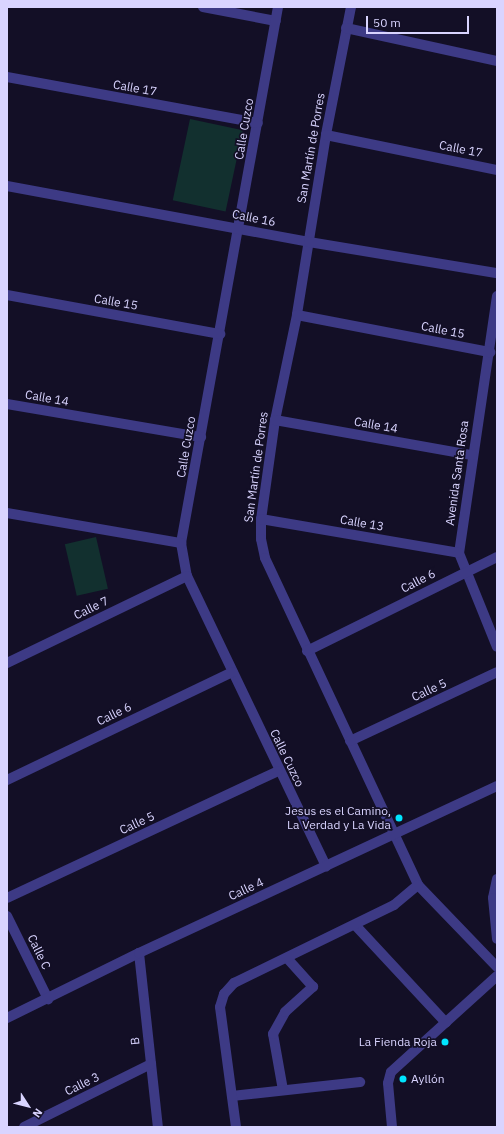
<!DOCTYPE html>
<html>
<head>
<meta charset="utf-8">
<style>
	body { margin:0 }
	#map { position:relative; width:504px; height:1134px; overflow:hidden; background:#130f26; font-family:"IBM Plex Sans",sans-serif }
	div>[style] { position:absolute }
	.green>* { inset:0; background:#12302f; transform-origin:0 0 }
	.minor>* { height:10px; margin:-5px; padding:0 5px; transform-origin:5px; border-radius:5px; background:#3d3a85 }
	.dots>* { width:11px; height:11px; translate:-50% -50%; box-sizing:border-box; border:2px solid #130f26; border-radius:50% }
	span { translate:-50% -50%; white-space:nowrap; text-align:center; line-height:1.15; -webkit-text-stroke:3.5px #130f26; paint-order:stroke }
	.street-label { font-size:12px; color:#d9d4ff }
	.poi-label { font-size:12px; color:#d9d4ff }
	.right { translate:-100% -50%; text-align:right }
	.left { translate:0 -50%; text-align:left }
	.frame { position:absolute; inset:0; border:8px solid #d9d4ff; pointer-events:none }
	.north { position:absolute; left:8px; top:1086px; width:40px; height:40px; -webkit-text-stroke:3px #130f26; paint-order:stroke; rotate:126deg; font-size:11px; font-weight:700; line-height:16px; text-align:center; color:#d9d4ff }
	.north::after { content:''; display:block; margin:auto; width:14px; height:18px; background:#d9d4ff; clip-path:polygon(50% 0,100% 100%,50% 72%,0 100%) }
	.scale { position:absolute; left:366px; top:16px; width:103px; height:18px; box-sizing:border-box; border:2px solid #d9d4ff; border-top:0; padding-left:5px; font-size:12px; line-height:14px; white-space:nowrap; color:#d9d4ff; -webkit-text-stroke:3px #130f26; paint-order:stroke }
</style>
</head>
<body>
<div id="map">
	<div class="green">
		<div style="left:190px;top:119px;width:54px;height:83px;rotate:12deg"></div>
		<div style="left:96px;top:537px;width:53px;height:32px;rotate:77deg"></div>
	</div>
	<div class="minor">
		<div style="left:203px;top:7px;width:74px;rotate:10.9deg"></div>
		<div style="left:278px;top:7px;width:545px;rotate:100.26deg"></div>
		<div style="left:181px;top:543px;width:34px;rotate:80deg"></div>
		<div style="left:187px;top:576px;width:322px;rotate:64.4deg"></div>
		<div style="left:351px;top:7px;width:130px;rotate:101.1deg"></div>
		<div style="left:326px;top:135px;width:182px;rotate:99.2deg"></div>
		<div style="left:297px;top:315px;width:107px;rotate:101.8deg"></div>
		<div style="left:275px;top:420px;width:100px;rotate:98deg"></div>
		<div style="left:261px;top:519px;width:20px;rotate:90deg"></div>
		<div style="left:261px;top:539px;width:19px;rotate:78deg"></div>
		<div style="left:265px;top:558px;width:361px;rotate:64.9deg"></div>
		<div style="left:418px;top:885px;width:114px;rotate:46.1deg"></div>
		<div style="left:346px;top:28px;width:155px;rotate:12.3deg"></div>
		<div style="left:7px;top:77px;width:255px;rotate:10.4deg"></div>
		<div style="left:326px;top:135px;width:175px;rotate:11.6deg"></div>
		<div style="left:7px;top:186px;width:307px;rotate:10.5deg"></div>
		<div style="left:309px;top:242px;width:191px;rotate:9.4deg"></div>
		<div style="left:7px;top:295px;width:217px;rotate:10.4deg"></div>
		<div style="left:497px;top:296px;width:260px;rotate:98.4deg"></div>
		<div style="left:459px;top:553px;width:101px;rotate:68deg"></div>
		<div style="left:297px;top:315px;width:197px;rotate:10.9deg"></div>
		<div style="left:7px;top:404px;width:197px;rotate:9.7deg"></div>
		<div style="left:275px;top:420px;width:200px;rotate:10.1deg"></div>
		<div style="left:7px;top:513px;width:177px;rotate:9.8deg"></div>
		<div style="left:261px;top:519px;width:201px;rotate:9.7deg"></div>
		<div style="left:307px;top:651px;width:212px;rotate:-26.3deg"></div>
		<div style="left:7px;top:663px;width:200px;rotate:-25.8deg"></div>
		<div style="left:350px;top:741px;width:162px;rotate:-25.1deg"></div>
		<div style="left:7px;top:780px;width:250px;rotate:-25.6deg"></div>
		<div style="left:497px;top:879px;width:19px;rotate:102deg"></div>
		<div style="left:493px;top:898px;width:41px;rotate:84.4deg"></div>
		<div style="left:7px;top:898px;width:299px;rotate:-25.1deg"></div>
		<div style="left:7px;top:916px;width:93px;rotate:63.7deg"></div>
		<div style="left:356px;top:926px;width:132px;rotate:47.1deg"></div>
		<div style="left:139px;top:953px;width:175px;rotate:83.8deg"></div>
		<div style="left:7px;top:1018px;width:147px;rotate:-26.2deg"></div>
		<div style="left:139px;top:953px;width:395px;rotate:-25deg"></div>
		<div style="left:283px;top:1090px;width:57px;rotate:-100.1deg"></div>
		<div style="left:273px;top:1034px;width:25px;rotate:-61deg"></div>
		<div style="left:285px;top:1012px;width:38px;rotate:-42deg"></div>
		<div style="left:313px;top:987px;width:39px;rotate:-132deg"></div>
		<div style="left:232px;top:1096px;width:129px;rotate:-6.2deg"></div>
		<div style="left:24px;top:1127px;width:142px;rotate:-26.4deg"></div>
		<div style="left:236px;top:1127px;width:121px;rotate:-97.6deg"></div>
		<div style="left:220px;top:1007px;width:14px;rotate:-73deg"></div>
		<div style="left:224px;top:994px;width:15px;rotate:-48deg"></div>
		<div style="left:234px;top:983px;width:178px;rotate:-26deg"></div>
		<div style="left:394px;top:905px;width:31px;rotate:-40deg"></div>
		<div style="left:392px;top:1127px;width:44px;rotate:-95.2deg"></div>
		<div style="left:388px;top:1083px;width:11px;rotate:-75deg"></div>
		<div style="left:391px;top:1072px;width:143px;rotate:-42.2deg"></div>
	</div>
	<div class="dots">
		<div style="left:399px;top:818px;background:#00e5ff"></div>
		<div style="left:445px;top:1042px;background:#00e5ff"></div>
		<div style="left:403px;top:1079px;background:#00e5ff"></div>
	</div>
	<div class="street-label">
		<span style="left:135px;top:88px;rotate:10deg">Calle 17</span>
		<span style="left:244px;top:129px;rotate:-80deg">Calle Cuzco</span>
		<span style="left:311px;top:148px;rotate:-80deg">San Martín de Porres</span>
		<span style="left:461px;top:149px;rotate:11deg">Calle 17</span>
		<span style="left:254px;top:218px;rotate:11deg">Calle 16</span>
		<span style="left:116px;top:302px;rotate:10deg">Calle 15</span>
		<span style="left:443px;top:330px;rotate:11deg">Calle 15</span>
		<span style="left:47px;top:398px;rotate:10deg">Calle 14</span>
		<span style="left:376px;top:425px;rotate:10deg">Calle 14</span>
		<span style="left:186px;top:447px;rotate:-80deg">Calle Cuzco</span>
		<span style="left:256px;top:467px;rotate:-82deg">San Martín de Porres</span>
		<span style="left:457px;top:473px;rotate:-82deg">Avenida Santa Rosa</span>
		<span style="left:362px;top:523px;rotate:10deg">Calle 13</span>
		<span style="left:418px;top:581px;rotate:-27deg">Calle 6</span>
		<span style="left:91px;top:608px;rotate:-26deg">Calle 7</span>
		<span style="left:429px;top:690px;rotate:-25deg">Calle 5</span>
		<span style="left:114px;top:714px;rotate:-26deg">Calle 6</span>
		<span style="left:287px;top:758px;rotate:64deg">Calle Cuzco</span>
		<span style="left:137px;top:823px;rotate:-25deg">Calle 5</span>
		<span style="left:246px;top:889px;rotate:-25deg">Calle 4</span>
		<span style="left:39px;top:952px;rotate:64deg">Calle C</span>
		<span style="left:135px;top:1041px;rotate:-96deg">B</span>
		<span style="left:82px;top:1084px;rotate:-26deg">Calle 3</span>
	</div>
	<div class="poi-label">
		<span class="right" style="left:391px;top:818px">Jesus es el Camino,<br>La Verdad y La Vida</span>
		<span class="right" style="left:437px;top:1042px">La Fienda Roja</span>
		<span class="left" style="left:411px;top:1079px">Ayllón</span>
	</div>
	<div class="frame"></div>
	<div class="north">N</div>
	<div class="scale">50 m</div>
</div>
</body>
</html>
